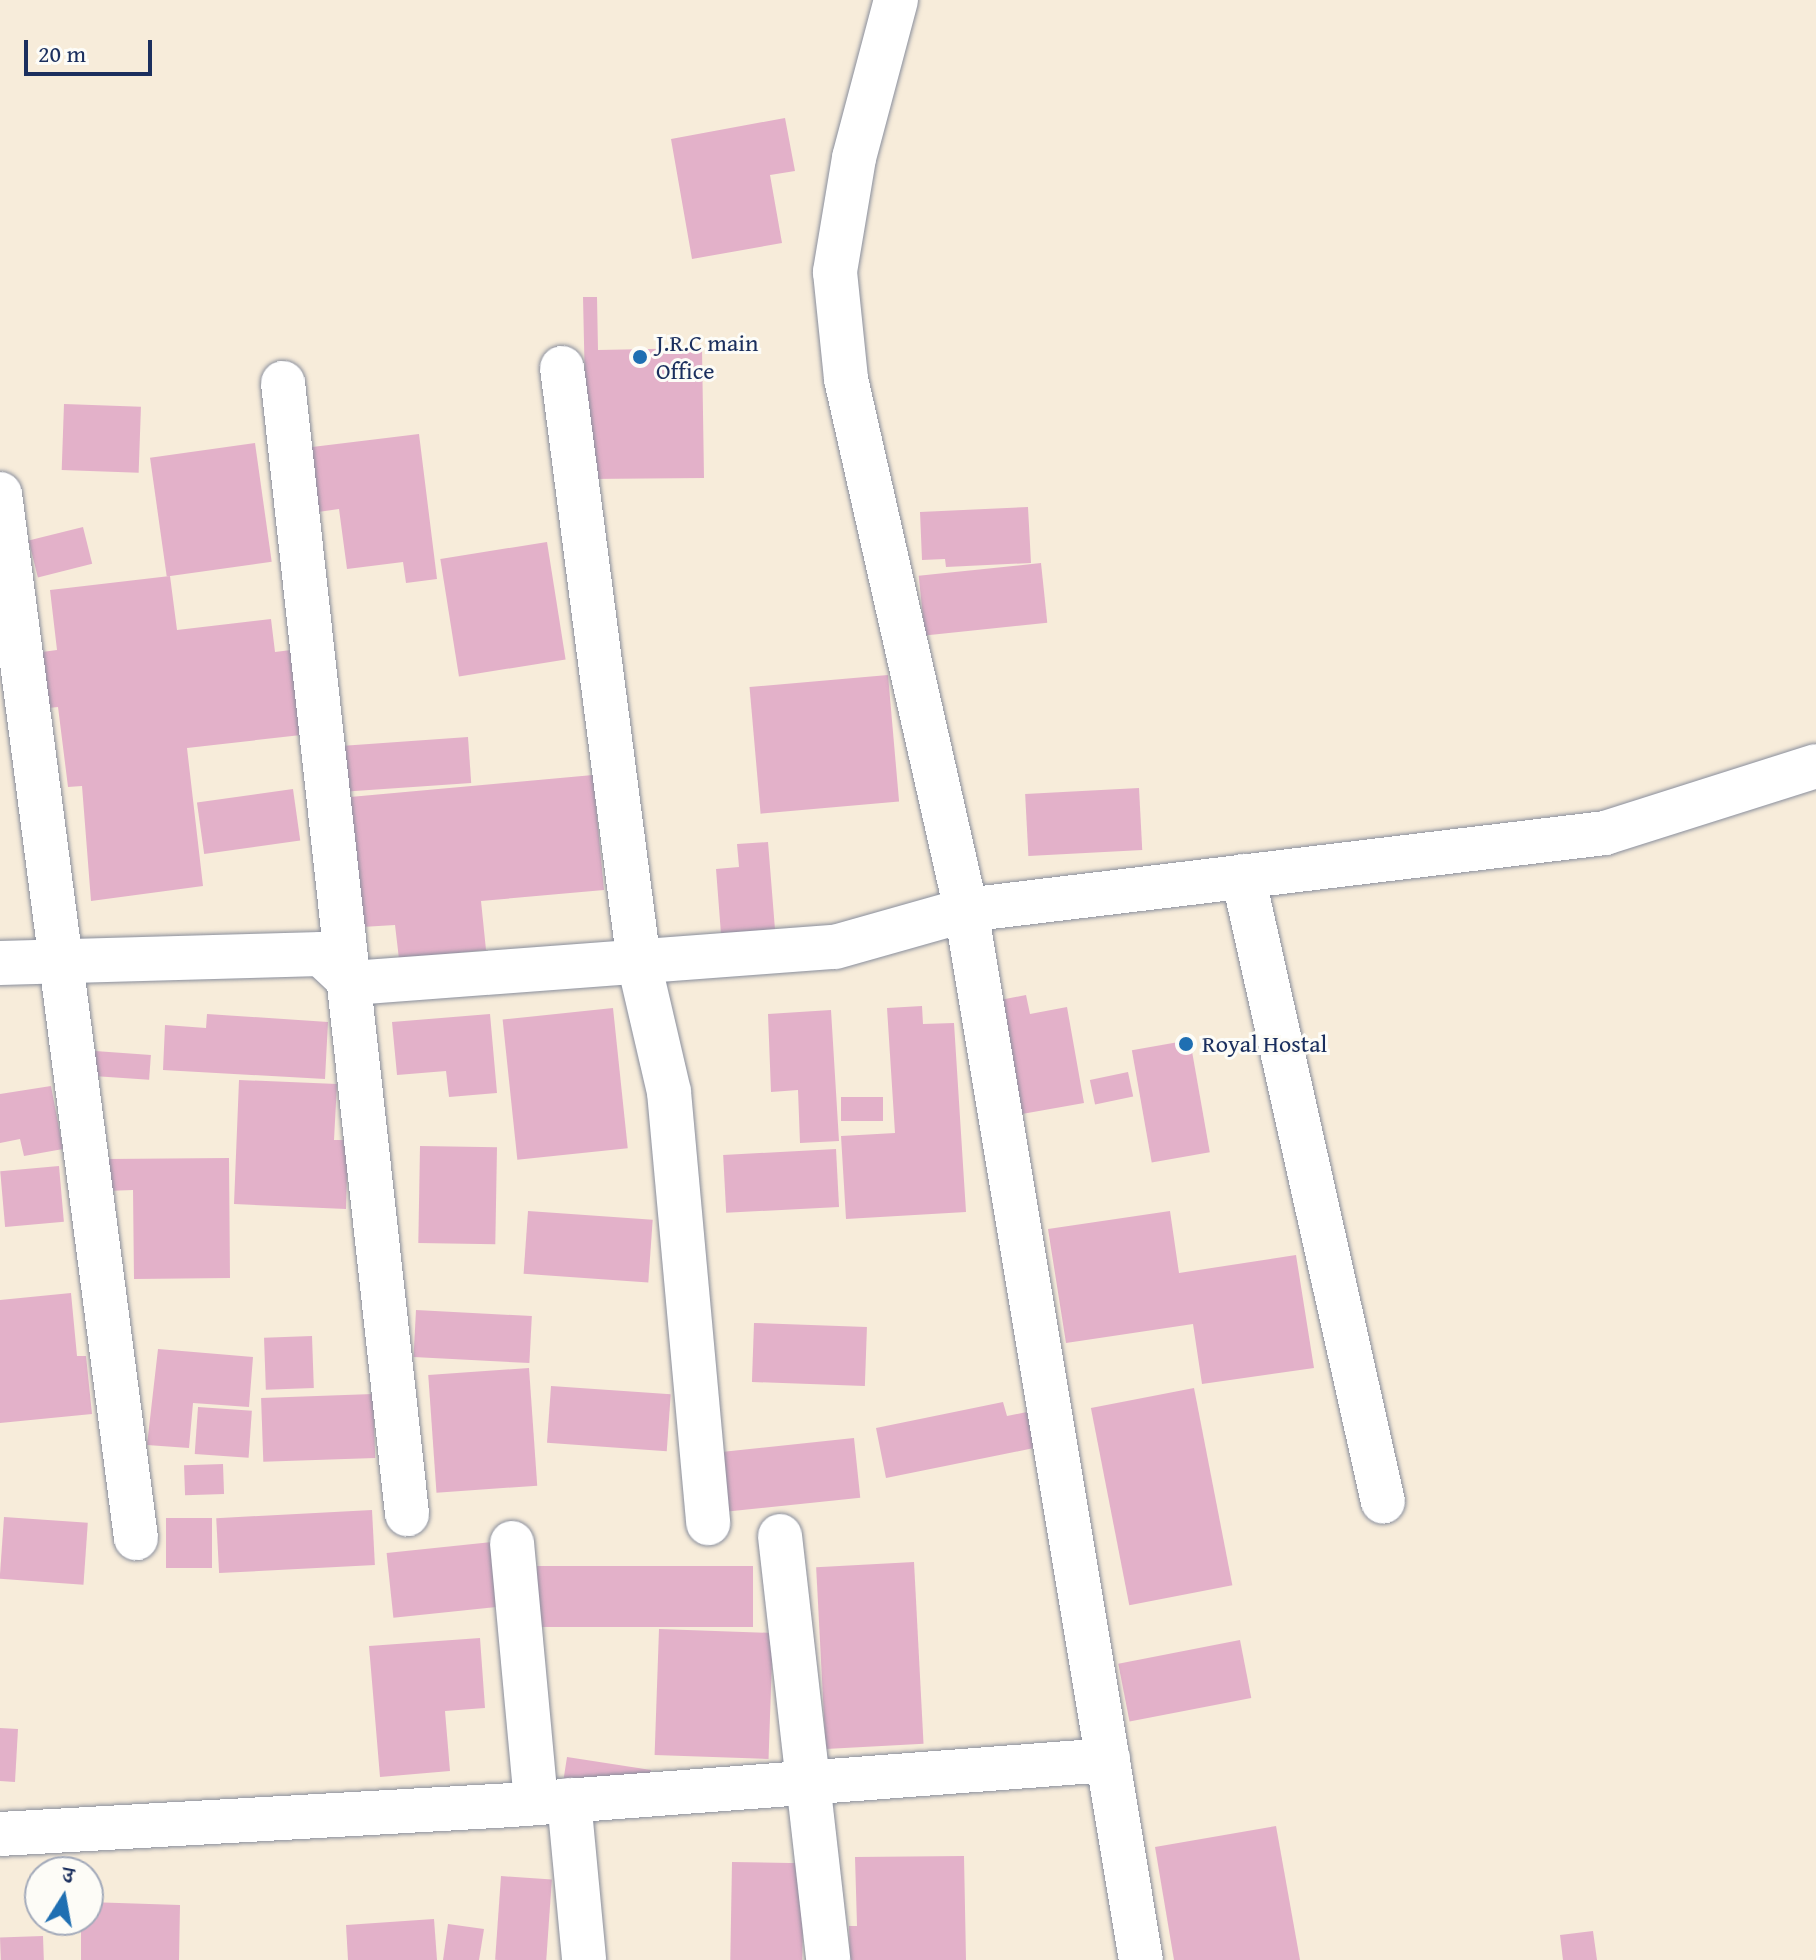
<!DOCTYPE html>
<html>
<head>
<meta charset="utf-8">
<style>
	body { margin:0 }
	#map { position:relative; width:1816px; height:1960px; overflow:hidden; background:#f7ecda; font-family:"Gentium Book Plus","Noto Serif Devanagari",serif }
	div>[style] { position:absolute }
	.building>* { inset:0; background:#e3b1c9; transform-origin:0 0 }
	.roads { filter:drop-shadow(0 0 2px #898e9c) drop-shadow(0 0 2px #898e9c) }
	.minor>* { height:44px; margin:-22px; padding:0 22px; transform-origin:22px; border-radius:22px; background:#fff }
	.dots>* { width:22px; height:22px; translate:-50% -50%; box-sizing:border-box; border:4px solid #fdfcf7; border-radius:50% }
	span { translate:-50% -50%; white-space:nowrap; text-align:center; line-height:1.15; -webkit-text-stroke:6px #fdfcf7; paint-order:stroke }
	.poi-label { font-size:24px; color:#1b2f5e }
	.left { translate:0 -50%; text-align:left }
	.north { position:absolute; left:24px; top:1856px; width:80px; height:80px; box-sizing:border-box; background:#fdfcf7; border:2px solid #a3aaba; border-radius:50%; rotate:11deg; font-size:22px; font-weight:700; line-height:32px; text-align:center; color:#1b2f5e }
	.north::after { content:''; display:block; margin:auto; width:28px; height:36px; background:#1f6fb2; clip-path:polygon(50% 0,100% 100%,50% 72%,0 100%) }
	.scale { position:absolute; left:24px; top:40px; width:128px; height:36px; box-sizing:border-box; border:4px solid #1b2f5e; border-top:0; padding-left:10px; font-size:24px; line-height:28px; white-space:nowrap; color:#1b2f5e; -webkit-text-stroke:6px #fdfcf7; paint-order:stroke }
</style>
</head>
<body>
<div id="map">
	<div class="building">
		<div style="clip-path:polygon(785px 118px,795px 171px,770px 175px,782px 243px,692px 259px,671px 139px)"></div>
		<div style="clip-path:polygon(583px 297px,597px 297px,598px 350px,702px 348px,704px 478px,587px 479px)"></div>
		<div style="left:64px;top:404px;width:77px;height:66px;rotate:2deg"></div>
		<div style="clip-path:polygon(419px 434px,437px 579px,406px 583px,403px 562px,347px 569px,339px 509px,311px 513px,304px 448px)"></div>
		<div style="left:255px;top:443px;width:120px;height:106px;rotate:82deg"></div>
		<div style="clip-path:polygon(1028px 507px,1031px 563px,946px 567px,945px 559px,922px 560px,920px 512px)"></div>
		<div style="left:83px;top:527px;width:38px;height:56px;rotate:76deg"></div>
		<div style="left:547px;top:542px;width:119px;height:108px;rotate:81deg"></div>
		<div style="left:1041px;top:563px;width:60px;height:123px;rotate:84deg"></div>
		<div style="clip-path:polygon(170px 576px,177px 630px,271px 619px,275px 652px,291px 650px,301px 735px,187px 748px,203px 886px,91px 901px,82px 786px,68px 787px,58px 707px,48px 708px,42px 652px,57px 650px,50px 590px)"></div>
		<div style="left:888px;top:675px;width:127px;height:139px;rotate:85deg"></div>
		<div style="left:468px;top:737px;width:46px;height:124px;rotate:86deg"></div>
		<div style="clip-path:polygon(593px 775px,604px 890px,481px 901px,486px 950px,399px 959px,395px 925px,362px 927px,350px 797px)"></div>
		<div style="left:1139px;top:788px;width:62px;height:114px;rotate:87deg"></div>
		<div style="left:293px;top:789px;width:52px;height:97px;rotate:82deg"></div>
		<div style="clip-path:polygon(768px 842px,776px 942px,722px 947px,716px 869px,739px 867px,737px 844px)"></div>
		<div style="clip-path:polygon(1026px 995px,1030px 1014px,1067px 1007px,1084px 1103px,1022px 1114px,1000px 1000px)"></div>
		<div style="clip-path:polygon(922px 1006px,923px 1024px,954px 1023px,966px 1212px,846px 1219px,841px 1136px,895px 1133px,887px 1008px)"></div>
		<div style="left:613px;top:1008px;width:141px;height:111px;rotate:84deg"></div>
		<div style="clip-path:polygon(831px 1010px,839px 1141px,800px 1143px,798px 1090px,771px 1092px,768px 1014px)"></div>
		<div style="clip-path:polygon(207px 1014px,328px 1022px,325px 1079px,163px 1070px,165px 1025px,206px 1028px)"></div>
		<div style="clip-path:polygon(490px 1014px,497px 1093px,449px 1097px,446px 1071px,397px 1075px,392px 1022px)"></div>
		<div style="left:1190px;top:1040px;width:114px;height:59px;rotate:80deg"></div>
		<div style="left:95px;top:1051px;width:56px;height:25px;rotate:4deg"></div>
		<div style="left:1128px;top:1072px;width:25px;height:39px;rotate:78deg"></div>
		<div style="clip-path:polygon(239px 1080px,337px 1084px,334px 1140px,348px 1140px,346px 1209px,234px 1204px)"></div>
		<div style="clip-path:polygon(51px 1086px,63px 1149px,24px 1156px,20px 1139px,0 1143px,0 1094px)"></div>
		<div style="left:841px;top:1097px;width:42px;height:24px"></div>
		<div style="left:420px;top:1146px;width:77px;height:97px;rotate:1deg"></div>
		<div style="left:836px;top:1149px;width:58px;height:113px;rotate:87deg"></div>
		<div style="clip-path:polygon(229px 1158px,230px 1278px,134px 1279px,133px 1190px,106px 1191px,106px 1159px)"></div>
		<div style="left:59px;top:1166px;width:56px;height:59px;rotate:85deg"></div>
		<div style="left:528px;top:1211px;width:125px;height:63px;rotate:4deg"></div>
		<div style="clip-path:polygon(1170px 1211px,1179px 1273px,1296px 1255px,1314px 1368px,1202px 1384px,1193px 1324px,1066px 1343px,1048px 1229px)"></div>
		<div style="clip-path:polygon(71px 1293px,77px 1356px,86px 1356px,92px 1414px,0 1423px,0 1300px)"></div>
		<div style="left:416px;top:1310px;width:116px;height:47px;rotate:3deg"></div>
		<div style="left:754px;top:1323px;width:113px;height:59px;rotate:2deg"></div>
		<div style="left:312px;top:1336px;width:52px;height:48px;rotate:88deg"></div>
		<div style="clip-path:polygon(158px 1349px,253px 1357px,249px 1407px,193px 1403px,189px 1448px,147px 1445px)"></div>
		<div style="left:529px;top:1368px;width:118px;height:101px;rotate:86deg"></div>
		<div style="left:551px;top:1386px;width:120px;height:57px;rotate:4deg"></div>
		<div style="left:1194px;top:1388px;width:201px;height:105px;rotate:79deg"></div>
		<div style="left:373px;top:1394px;width:64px;height:112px;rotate:88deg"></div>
		<div style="clip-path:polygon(1003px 1402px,1007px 1416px,1027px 1412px,1034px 1448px,886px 1478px,876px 1428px)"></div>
		<div style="left:198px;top:1407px;width:54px;height:47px;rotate:4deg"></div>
		<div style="left:854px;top:1438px;width:60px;height:138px;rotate:84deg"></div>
		<div style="left:223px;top:1464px;width:30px;height:39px;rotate:88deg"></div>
		<div style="left:372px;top:1510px;width:55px;height:156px;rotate:87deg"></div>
		<div style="left:4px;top:1517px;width:84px;height:62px;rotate:4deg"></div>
		<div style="left:166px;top:1518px;width:46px;height:50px"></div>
		<div style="left:492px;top:1542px;width:65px;height:106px;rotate:84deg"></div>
		<div style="left:914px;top:1562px;width:182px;height:98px;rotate:87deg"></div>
		<div style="left:537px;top:1566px;width:216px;height:61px"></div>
		<div style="left:659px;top:1629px;width:114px;height:126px;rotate:2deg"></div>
		<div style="clip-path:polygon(480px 1638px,485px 1708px,445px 1711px,450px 1771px,380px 1777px,369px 1646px)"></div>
		<div style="left:1240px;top:1640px;width:59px;height:124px;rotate:79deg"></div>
		<div style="clip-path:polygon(0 1728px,18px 1729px,15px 1782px,0 1781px)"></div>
		<div style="clip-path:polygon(567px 1757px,651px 1770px,647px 1798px,561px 1796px)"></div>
		<div style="clip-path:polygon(1276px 1826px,1300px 1960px,1174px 1960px,1155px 1847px)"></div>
		<div style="clip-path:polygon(964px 1856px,966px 1960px,850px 1960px,849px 1926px,857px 1926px,855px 1857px)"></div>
		<div style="left:732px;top:1862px;width:72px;height:98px;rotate:1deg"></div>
		<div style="left:501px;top:1876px;width:51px;height:84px;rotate:4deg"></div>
		<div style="clip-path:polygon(88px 1902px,180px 1905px,179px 1960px,81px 1960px,81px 1920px,88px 1920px)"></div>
		<div style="clip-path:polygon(434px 1919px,437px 1960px,348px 1960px,346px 1925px)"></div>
		<div style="clip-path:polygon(448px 1924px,484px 1929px,479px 1960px,443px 1960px)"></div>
		<div style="clip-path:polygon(1593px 1931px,1597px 1960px,1563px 1960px,1560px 1935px)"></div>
		<div style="left:43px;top:1936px;width:24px;height:43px;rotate:88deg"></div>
	</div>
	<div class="roads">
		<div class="minor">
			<div style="left:896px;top:0;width:163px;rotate:104.9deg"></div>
			<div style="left:854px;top:158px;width:116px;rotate:99.5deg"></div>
			<div style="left:835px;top:272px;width:108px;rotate:84.1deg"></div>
			<div style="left:846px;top:379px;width:544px;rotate:77.27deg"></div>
			<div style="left:966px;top:910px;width:1064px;rotate:80.54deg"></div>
			<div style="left:562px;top:368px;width:600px;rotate:82.63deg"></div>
			<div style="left:639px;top:963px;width:132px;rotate:76.9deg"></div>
			<div style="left:669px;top:1092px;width:433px;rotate:84.8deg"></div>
			<div style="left:283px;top:383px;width:1138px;rotate:83.74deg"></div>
			<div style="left:0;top:494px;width:1053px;rotate:82.58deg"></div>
			<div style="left:1243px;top:876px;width:641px;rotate:77.39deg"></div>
			<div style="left:0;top:963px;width:321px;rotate:-1.6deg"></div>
			<div style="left:321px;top:954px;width:42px;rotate:43.1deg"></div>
			<div style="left:352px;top:983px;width:484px;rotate:-4.3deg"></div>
			<div style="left:835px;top:947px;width:136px;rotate:-15.8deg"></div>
			<div style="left:966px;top:910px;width:644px;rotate:-6.87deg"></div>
			<div style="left:1605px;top:833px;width:221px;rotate:-17.6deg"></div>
			<div style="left:780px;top:1536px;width:427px;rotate:83.5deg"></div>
			<div style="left:512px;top:1543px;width:261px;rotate:84.7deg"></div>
			<div style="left:569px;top:1800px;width:161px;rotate:84.6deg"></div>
			<div style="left:0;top:1834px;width:513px;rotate:-3.24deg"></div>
			<div style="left:512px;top:1805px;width:598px;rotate:-4.32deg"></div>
		</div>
	</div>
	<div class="dots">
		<div style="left:640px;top:357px;background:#1f6fb2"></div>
		<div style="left:1186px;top:1044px;background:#1f6fb2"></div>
	</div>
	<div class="poi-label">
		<span class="left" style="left:656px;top:357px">J.R.C main<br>Office</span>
		<span class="left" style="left:1202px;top:1044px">Royal Hostal</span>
	</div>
	<div class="north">उ</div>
	<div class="scale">20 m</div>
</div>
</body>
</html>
